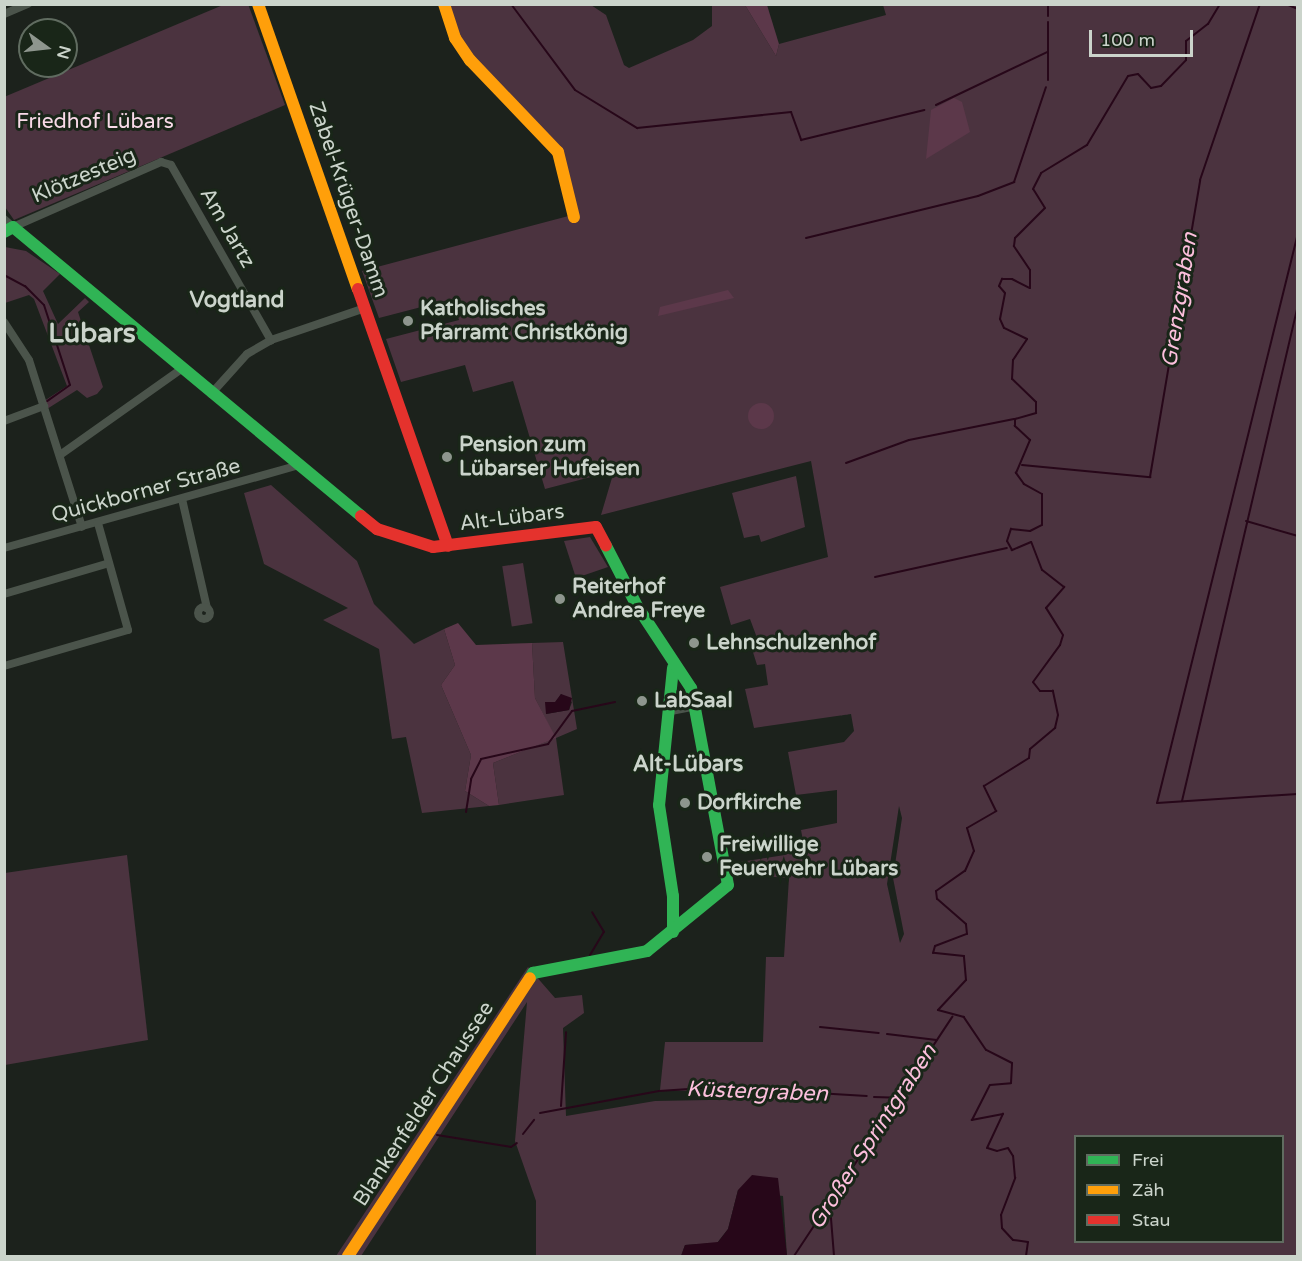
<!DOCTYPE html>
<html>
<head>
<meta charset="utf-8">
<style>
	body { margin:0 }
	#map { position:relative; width:1302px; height:1261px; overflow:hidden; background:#1c221c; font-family:"Varela Round",sans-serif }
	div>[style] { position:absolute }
	.green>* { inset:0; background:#4b333f; transform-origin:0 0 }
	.forest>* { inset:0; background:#5c384a }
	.round { border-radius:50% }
	.water>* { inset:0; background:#270719 }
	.stream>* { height:2px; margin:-1px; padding:0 1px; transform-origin:1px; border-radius:1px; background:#270719 }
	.street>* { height:8px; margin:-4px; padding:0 4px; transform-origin:4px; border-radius:4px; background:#4b544b }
	.street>.ring { margin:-4px; padding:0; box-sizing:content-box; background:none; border:8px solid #4b544b; border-radius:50% }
	.fast>* { height:12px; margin:-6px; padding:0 6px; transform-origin:6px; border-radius:6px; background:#30b455 }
	.slow>* { height:12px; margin:-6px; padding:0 6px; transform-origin:6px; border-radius:6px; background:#ff9f0a }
	.jam>* { height:12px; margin:-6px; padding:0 6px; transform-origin:6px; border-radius:6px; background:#e5322d }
	.dots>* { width:16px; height:16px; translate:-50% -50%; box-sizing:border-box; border:3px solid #192618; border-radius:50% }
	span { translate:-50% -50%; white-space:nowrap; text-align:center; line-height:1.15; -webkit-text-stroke:6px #192618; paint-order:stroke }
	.park-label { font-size:21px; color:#f9dae8 }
	.street-label { font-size:21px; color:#cbd4cb }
	.poi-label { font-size:21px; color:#cbd4cb; font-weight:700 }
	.left { translate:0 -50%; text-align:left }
	.water-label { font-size:22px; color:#fcbfdc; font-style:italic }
	.neighbourhood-label { font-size:22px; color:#cbd4cb; font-weight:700 }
	.district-label { font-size:27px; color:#cbd4cb; font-weight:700 }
	.frame { position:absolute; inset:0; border:6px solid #cbd4cb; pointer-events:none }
	.legend { position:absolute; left:1074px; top:1135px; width:210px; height:108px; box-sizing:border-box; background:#192618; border:2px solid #606c60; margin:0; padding:8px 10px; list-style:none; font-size:18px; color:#cbd4cb }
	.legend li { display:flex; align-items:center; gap:12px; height:30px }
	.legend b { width:30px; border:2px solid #606c60 }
	.north { position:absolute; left:18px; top:18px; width:60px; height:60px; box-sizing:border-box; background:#192618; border:2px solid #606c60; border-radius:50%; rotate:105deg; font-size:16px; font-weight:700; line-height:24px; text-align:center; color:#cbd4cb }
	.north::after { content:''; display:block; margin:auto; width:21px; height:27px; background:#8e968e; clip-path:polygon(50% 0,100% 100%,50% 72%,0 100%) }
	.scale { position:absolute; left:1089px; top:30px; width:104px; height:27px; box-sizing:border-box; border:3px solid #cbd4cb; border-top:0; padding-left:8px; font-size:18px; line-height:21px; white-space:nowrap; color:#cbd4cb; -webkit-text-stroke:4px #192618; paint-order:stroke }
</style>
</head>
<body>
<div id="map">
	<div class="green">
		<div style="clip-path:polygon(248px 4px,285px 105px,14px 220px,5px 207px,4px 97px,223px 5px)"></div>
		<div style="clip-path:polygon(evenodd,447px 5px,591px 5px,606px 15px,624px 65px,629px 68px,693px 40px,712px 26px,712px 5px,745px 5px,776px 56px,779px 44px,886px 15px,883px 5px,1297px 5px,1297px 1256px,787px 1256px,783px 1196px,738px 1190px,728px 1229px,717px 1243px,685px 1245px,681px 1256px,536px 1256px,536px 1201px,515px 1141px,527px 1002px,361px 1256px,336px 1256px,528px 967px,555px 998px,582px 995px,584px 1013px,563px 1028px,566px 1116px,655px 1101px,766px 1099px,766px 1093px,660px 1090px,665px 1042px,763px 1042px,766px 957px,784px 957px,789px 878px,735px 874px,734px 863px,785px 855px,804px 846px,801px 830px,837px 823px,837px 790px,796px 795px,788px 752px,844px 742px,854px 731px,851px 714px,754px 728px,745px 689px,768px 685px,765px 664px,757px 665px,752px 649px,760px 646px,750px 619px,731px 625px,720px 587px,828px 557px,811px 461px,601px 515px,614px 471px,545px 489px,513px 381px,473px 392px,465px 365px,401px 382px,386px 339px,459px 320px,452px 299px,379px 318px,362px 271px,576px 214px,565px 167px,458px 38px,447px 5px,899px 806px,902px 818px,893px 878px,904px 934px,900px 943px,887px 884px,899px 806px,447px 5px,1076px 1136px,1282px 1136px,1282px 1242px,1076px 1242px,1076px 1136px)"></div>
		<div style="clip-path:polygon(5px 247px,26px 251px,60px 274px,43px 291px,58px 324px,85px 298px,89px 302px,78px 312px,103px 387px,97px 394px,87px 398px,77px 390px,47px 409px,44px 401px,67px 386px,34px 299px,29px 295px,5px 303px)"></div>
		<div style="clip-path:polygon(796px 476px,805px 527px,761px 542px,759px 535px,744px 538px,732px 493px)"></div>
		<div style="clip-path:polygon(271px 485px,357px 561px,374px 604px,414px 644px,444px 629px,455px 665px,441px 685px,471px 755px,465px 791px,489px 806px,422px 813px,406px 737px,392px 739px,379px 649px,323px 620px,348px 608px,264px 564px,244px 493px)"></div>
		<div style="clip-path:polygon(590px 537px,608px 567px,576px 578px,564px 541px)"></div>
		<div style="left:523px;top:563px;width:61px;height:21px;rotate:81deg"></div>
		<div style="clip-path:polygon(evenodd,563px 642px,577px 729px,556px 738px,564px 795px,499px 805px,493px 763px,555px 738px,535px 698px,532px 643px,563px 642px,561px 694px,572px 702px,569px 710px,546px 714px,548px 702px,555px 703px,561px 694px)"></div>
		<div style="clip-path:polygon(127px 855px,148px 1040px,5px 1065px,5px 873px)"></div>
	</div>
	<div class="forest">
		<div style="clip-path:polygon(745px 5px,767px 5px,779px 44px,776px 56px)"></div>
		<div style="clip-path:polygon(954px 98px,962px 102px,970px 132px,926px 159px,931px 110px)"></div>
		<div style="clip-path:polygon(728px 290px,734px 298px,658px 316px,660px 307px)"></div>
		<div class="round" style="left:748px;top:403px;width:26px;height:26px"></div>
		<div style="clip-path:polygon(458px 623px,476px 645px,532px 643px,535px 698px,556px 738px,493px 763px,499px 805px,489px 806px,465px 791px,471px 755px,441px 685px,455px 665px,444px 629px)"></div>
	</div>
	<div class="water">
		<div style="clip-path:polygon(561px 694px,572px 698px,569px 710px,546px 714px,545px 702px,555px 702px)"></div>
		<div style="clip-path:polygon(752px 1175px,778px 1178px,787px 1256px,681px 1256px,685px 1245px,718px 1242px,728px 1229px,738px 1190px)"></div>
	</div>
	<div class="stream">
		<div style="left:511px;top:4px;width:107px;rotate:53.3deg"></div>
		<div style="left:575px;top:90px;width:73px;rotate:31.5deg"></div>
		<div style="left:637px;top:128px;width:155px;rotate:-5.9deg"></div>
		<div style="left:791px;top:112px;width:30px;rotate:70deg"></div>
		<div style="left:801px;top:140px;width:127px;rotate:-13.7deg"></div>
		<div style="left:1286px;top:4px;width:13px;rotate:23deg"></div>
		<div style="left:1048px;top:16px;width:12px;rotate:-90deg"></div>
		<div style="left:1048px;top:22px;width:58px;rotate:90deg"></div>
		<div style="left:936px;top:105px;width:123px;rotate:-25.5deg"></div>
		<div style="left:1298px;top:233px;width:587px;rotate:103.89deg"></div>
		<div style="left:1157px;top:803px;width:141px;rotate:-3.7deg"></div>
		<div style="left:806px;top:238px;width:177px;rotate:-13.7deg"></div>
		<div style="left:978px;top:196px;width:39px;rotate:-21deg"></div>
		<div style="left:1014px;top:182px;width:100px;rotate:-71.4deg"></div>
		<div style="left:4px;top:275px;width:24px;rotate:28deg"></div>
		<div style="left:25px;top:286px;width:27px;rotate:45deg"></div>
		<div style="left:44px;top:305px;width:84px;rotate:72deg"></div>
		<div style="left:70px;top:385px;width:28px;rotate:145deg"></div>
		<div style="left:846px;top:463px;width:67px;rotate:-20.1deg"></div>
		<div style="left:909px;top:440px;width:107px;rotate:-11.3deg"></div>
		<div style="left:1022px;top:465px;width:129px;rotate:5.4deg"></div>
		<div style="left:1150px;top:477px;width:301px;rotate:-80.4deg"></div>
		<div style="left:1200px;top:180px;width:186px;rotate:-71.2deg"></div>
		<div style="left:1246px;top:521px;width:54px;rotate:16.1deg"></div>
		<div style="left:875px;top:577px;width:135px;rotate:-12.4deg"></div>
		<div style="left:1182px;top:801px;width:509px;rotate:-76.84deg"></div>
		<div style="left:466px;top:812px;width:33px;rotate:-81deg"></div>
		<div style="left:471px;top:779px;width:22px;rotate:-63deg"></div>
		<div style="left:481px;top:759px;width:69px;rotate:-12.6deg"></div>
		<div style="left:548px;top:744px;width:41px;rotate:-54deg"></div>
		<div style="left:572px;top:711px;width:44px;rotate:-11.8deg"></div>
		<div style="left:590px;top:955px;width:27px;rotate:-59deg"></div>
		<div style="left:604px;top:932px;width:23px;rotate:-121deg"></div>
		<div style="left:820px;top:1027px;width:59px;rotate:5.8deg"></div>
		<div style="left:887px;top:1034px;width:50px;rotate:6.8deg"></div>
		<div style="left:874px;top:1097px;width:24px;rotate:2deg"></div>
		<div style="left:561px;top:1106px;width:74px;rotate:-86.1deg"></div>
		<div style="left:540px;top:1113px;width:121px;rotate:-10.5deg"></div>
		<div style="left:659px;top:1091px;width:60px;rotate:-3.8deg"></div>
		<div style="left:719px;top:1087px;width:148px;rotate:3.5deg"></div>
		<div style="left:523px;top:1134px;width:18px;rotate:-52deg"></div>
		<div style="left:437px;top:1135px;width:75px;rotate:9.2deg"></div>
		<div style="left:511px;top:1147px;width:7px;rotate:-34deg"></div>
		<div style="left:830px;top:1206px;width:50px;rotate:85.4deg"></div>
		<div style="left:794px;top:1256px;width:287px;rotate:-56.5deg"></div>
		<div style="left:1026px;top:1256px;width:14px;rotate:-82deg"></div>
		<div style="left:1028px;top:1242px;width:15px;rotate:-172deg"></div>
		<div style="left:1013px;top:1240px;width:16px;rotate:-133deg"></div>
		<div style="left:1002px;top:1228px;width:13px;rotate:-94deg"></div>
		<div style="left:1001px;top:1215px;width:40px;rotate:-69deg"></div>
		<div style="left:1015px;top:1178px;width:22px;rotate:-95deg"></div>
		<div style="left:1013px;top:1156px;width:9px;rotate:-122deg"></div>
		<div style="left:1008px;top:1148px;width:11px;rotate:165deg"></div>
		<div style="left:997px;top:1151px;width:10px;rotate:-163deg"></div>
		<div style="left:987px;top:1148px;width:38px;rotate:-65deg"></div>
		<div style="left:1003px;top:1114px;width:32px;rotate:169deg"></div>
		<div style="left:972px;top:1120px;width:39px;rotate:-63deg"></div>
		<div style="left:990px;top:1085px;width:21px;rotate:-5deg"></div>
		<div style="left:1011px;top:1083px;width:20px;rotate:-87deg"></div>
		<div style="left:1012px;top:1063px;width:29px;rotate:-153deg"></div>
		<div style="left:986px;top:1050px;width:40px;rotate:-124deg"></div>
		<div style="left:964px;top:1017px;width:27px;rotate:-165deg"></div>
		<div style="left:938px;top:1010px;width:41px;rotate:-47deg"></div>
		<div style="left:966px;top:980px;width:24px;rotate:-95deg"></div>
		<div style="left:964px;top:956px;width:31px;rotate:-174deg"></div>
		<div style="left:933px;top:953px;width:7px;rotate:-74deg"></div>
		<div style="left:935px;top:946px;width:34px;rotate:-21deg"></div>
		<div style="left:967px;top:934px;width:10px;rotate:-96deg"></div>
		<div style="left:966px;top:924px;width:38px;rotate:-139deg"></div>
		<div style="left:937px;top:899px;width:8px;rotate:-97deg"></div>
		<div style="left:936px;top:891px;width:35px;rotate:-35deg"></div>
		<div style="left:965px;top:871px;width:22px;rotate:-66deg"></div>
		<div style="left:974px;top:851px;width:24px;rotate:-107deg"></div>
		<div style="left:967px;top:828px;width:34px;rotate:-30deg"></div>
		<div style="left:996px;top:811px;width:28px;rotate:-116deg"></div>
		<div style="left:984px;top:786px;width:53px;rotate:-31.9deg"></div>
		<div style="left:1029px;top:758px;width:9px;rotate:-84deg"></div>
		<div style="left:1030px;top:749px;width:33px;rotate:-40deg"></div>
		<div style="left:1055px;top:728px;width:13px;rotate:-77deg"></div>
		<div style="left:1058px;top:715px;width:25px;rotate:-102deg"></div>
		<div style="left:1053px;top:691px;width:13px;rotate:180deg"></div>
		<div style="left:1040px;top:691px;width:11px;rotate:-128deg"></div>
		<div style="left:1033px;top:682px;width:46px;rotate:-53.9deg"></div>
		<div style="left:1060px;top:645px;width:10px;rotate:-73deg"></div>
		<div style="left:1063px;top:635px;width:32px;rotate:-122deg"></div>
		<div style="left:1046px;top:608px;width:28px;rotate:-49deg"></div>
		<div style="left:1064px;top:587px;width:28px;rotate:-142deg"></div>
		<div style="left:1042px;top:570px;width:30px;rotate:-111deg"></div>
		<div style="left:1031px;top:542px;width:21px;rotate:157deg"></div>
		<div style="left:1012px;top:550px;width:10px;rotate:-119deg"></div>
		<div style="left:1007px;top:541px;width:13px;rotate:-72deg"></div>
		<div style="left:1011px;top:529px;width:19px;rotate:6deg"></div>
		<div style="left:1030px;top:531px;width:13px;rotate:-27deg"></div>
		<div style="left:1042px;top:525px;width:31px;rotate:-90deg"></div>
		<div style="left:1042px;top:494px;width:21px;rotate:-151deg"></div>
		<div style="left:1024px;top:484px;width:14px;rotate:-126deg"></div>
		<div style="left:1016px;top:473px;width:36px;rotate:-67deg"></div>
		<div style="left:1030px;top:440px;width:21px;rotate:-137deg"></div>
		<div style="left:1015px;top:426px;width:7px;rotate:-90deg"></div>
		<div style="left:1015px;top:419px;width:22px;rotate:-16deg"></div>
		<div style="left:1036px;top:413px;width:11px;rotate:-90deg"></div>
		<div style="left:1036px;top:402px;width:33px;rotate:-136deg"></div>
		<div style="left:1012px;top:379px;width:19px;rotate:-87deg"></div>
		<div style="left:1013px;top:360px;width:25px;rotate:-56deg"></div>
		<div style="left:1027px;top:339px;width:25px;rotate:-154deg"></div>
		<div style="left:1004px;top:328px;width:10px;rotate:-114deg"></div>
		<div style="left:1000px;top:319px;width:26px;rotate:-79deg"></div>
		<div style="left:1005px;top:293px;width:9px;rotate:-131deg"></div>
		<div style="left:999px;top:286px;width:8px;rotate:-67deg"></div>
		<div style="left:1002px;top:279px;width:10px"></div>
		<div style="left:1012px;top:279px;width:20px;rotate:27deg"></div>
		<div style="left:1030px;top:288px;width:18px;rotate:-90deg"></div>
		<div style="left:1030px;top:270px;width:29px;rotate:-124deg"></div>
		<div style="left:1014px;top:246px;width:8px;rotate:-83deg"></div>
		<div style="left:1015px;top:238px;width:42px;rotate:-45deg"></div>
		<div style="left:1045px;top:208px;width:22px;rotate:-122deg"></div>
		<div style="left:1033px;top:189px;width:18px;rotate:-63deg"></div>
		<div style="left:1041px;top:173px;width:54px;rotate:-31.3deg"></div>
		<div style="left:1087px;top:145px;width:80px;rotate:-59.3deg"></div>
		<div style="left:1128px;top:76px;width:10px;rotate:-11deg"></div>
		<div style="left:1138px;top:74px;width:19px;rotate:47deg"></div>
		<div style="left:1151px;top:88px;width:10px;rotate:-11deg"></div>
		<div style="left:1161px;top:86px;width:36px;rotate:-46deg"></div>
		<div style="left:1186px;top:60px;width:19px;rotate:-90deg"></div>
		<div style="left:1186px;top:41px;width:28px;rotate:-38deg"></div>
		<div style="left:1208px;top:24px;width:23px;rotate:-59deg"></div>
	</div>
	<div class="street">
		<div style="left:4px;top:14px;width:26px;rotate:-23deg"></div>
		<div style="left:4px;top:219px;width:12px;rotate:42deg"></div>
		<div style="left:13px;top:227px;width:162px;rotate:-23.7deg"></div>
		<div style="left:161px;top:162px;width:10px;rotate:17deg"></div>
		<div style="left:171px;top:165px;width:202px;rotate:60.3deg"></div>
		<div style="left:4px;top:322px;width:45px;rotate:56.7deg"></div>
		<div style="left:29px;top:360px;width:175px;rotate:72.4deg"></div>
		<div style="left:211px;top:394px;width:54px;rotate:-48deg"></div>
		<div style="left:247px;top:354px;width:28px;rotate:-30deg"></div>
		<div style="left:271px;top:340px;width:99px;rotate:-18.8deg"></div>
		<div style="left:4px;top:421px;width:43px;rotate:-20.6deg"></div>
		<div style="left:60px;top:455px;width:147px;rotate:-35.3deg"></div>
		<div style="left:182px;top:499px;width:112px;rotate:77.1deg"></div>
		<div style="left:4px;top:548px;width:303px;rotate:-15.7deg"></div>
		<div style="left:4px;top:594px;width:109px;rotate:-16.4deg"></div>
		<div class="ring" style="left:198px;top:607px;width:4px;height:4px"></div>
		<div style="left:4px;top:666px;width:129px;rotate:-16.2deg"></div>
		<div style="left:128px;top:630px;width:111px;rotate:-105.7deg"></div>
		<div style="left:671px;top:711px;width:26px;rotate:-11deg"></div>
	</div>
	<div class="fast">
		<div style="left:4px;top:232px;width:10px;rotate:-29deg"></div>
		<div style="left:13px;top:227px;width:452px;rotate:39.7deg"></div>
		<div style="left:673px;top:668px;width:138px;rotate:95.8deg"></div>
		<div style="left:659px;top:805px;width:92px;rotate:81.3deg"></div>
		<div style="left:673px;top:896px;width:36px;rotate:90deg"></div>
		<div style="left:530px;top:978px;width:6px;rotate:-59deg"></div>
		<div style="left:533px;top:973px;width:116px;rotate:-10.9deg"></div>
		<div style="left:647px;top:951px;width:104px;rotate:-39.2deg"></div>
		<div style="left:728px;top:885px;width:200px;rotate:-100.6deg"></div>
		<div style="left:691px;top:688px;width:98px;rotate:-123.4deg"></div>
		<div style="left:637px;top:606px;width:68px;rotate:-117.3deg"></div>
	</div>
	<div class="slow">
		<div style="left:258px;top:4px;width:302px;rotate:70.7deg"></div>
		<div style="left:444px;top:4px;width:36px;rotate:72deg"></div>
		<div style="left:455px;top:38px;width:27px;rotate:56deg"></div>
		<div style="left:470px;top:60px;width:127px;rotate:46.3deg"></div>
		<div style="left:558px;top:152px;width:67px;rotate:76.2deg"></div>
		<div style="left:348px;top:1256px;width:332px;rotate:-56.8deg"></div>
	</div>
	<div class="jam">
		<div style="left:358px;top:289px;width:272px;rotate:70.7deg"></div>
		<div style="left:361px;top:516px;width:21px;rotate:39deg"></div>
		<div style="left:377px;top:529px;width:59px;rotate:17.8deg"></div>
		<div style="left:433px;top:547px;width:164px;rotate:-7deg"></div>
		<div style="left:596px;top:527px;width:21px;rotate:62deg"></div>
	</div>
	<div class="dots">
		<div style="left:408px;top:321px;background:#8e968e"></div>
		<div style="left:447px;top:457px;background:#8e968e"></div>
		<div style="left:560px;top:599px;background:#8e968e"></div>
		<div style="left:694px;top:643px;background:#8e968e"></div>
		<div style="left:642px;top:701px;background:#8e968e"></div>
		<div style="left:685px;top:803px;background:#8e968e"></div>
		<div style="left:707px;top:857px;background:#8e968e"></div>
	</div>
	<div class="park-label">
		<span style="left:95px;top:122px">Friedhof Lübars</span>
	</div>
	<div class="street-label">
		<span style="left:84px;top:176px;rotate:-23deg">Klötzesteig</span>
		<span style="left:348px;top:200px;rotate:71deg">Zabel-Krüger-Damm</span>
		<span style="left:227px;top:228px;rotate:60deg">Am Jartz</span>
		<span style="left:146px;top:491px;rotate:-15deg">Quickborner Straße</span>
		<span style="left:512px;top:518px;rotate:-7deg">Alt-Lübars</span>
		<span style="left:424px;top:1104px;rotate:-57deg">Blankenfelder Chaussee</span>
	</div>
	<div class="poi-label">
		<span class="left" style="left:420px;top:321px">Katholisches<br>Pfarramt Christkönig</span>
		<span class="left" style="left:459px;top:457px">Pension zum<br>Lübarser Hufeisen</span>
		<span class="left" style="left:572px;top:599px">Reiterhof<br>Andrea Freye</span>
		<span class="left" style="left:706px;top:643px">Lehnschulzenhof</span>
		<span class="left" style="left:654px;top:701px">LabSaal</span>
		<span class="left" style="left:697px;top:803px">Dorfkirche</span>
		<span class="left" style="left:719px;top:857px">Freiwillige<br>Feuerwehr Lübars</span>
	</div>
	<div class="water-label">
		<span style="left:1180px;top:300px;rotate:-81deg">Grenzgraben</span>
		<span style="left:757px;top:1092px;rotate:2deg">Küstergraben</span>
		<span style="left:873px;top:1137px;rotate:-57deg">Großer Sprintgraben</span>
	</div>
	<div class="neighbourhood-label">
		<span style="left:237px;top:301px">Vogtland</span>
		<span style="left:688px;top:765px">Alt-Lübars</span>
	</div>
	<div class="district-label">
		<span style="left:92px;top:334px">Lübars</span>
	</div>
	<div class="frame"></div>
	<ul class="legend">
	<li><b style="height:8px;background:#30b455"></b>Frei</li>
	<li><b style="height:8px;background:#ff9f0a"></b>Zäh</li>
	<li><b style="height:8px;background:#e5322d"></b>Stau</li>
	</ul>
	<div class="north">N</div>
	<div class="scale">100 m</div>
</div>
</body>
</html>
